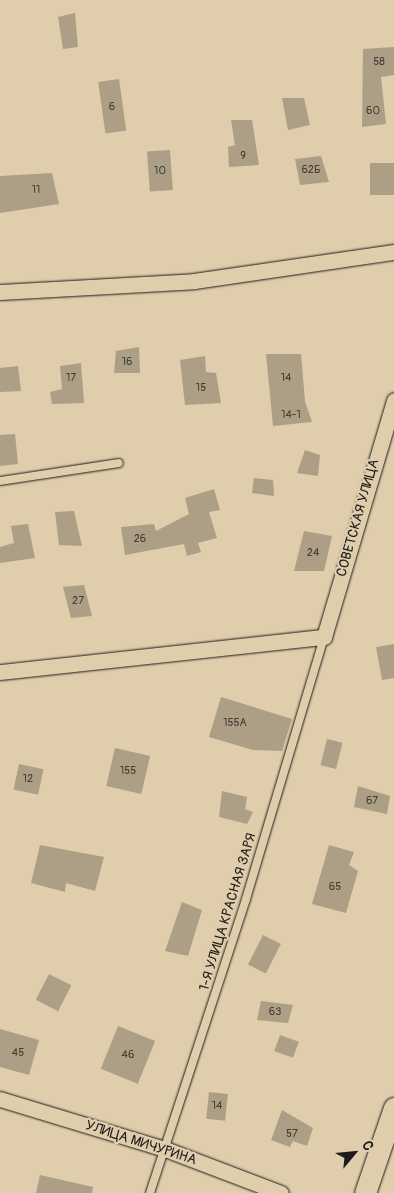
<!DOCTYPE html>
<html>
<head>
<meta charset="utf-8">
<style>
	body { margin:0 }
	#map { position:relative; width:394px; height:1193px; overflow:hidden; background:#dfcdab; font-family:Pangolin,sans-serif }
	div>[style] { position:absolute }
	.building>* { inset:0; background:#ac9f85; transform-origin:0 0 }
	.roads { filter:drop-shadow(0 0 1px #1c1c1c) drop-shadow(0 0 1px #1c1c1c) }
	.service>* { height:8px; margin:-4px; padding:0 4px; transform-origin:4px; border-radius:4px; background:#dfcdab }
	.minor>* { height:15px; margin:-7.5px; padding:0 7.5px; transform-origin:7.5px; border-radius:7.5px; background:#dfcdab }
	.secondary>* { height:21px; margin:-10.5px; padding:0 10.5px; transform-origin:10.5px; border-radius:10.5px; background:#dfcdab }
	span { translate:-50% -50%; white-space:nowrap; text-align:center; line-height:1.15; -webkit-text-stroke:4.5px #dfcdab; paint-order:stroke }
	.number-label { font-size:11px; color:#403d36 }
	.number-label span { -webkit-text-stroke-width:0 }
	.street-label { font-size:14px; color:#1c1c1c }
	.north { position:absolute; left:329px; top:1128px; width:50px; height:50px; -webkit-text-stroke:4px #dfcdab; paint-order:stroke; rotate:62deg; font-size:14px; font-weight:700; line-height:20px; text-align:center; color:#1c1c1c }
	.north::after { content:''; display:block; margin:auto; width:18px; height:22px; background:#1c1c1c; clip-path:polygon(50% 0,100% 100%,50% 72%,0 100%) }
</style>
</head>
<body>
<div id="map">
	<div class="building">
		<div style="clip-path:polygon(75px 13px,78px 47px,63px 49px,58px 17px)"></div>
		<div style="clip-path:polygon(394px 47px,394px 75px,381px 77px,386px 124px,362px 127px,363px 49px)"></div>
		<div style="left:119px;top:79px;width:52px;height:21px;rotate:82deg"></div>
		<div style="clip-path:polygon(282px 98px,304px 98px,310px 125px,288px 130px)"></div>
		<div style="clip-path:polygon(231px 120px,252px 120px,259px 165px,229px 167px,228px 147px,235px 145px)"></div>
		<div style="left:170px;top:150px;width:40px;height:23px;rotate:86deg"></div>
		<div style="clip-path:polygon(321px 156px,329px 182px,300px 185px,295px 159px)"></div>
		<div style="left:394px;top:163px;width:32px;height:24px;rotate:90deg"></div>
		<div style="clip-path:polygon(52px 173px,59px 204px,0 213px,0 176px)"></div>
		<div style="clip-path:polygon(139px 347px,140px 373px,114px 373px,116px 351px)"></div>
		<div style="clip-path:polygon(266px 354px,301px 354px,305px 401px,312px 422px,273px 426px)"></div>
		<div style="clip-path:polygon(205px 356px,206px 372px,216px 373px,221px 403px,185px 405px,180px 360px)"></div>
		<div style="clip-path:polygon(81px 363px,84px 403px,52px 404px,50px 392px,62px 389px,60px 366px)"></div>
		<div style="clip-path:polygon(18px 366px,21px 391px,0 392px,0 368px)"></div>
		<div style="clip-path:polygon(15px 434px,18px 464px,0 466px,0 435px)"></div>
		<div style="clip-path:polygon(305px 450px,320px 455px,318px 476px,297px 473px)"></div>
		<div style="clip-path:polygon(254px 478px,273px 480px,274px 496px,252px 493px)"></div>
		<div style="clip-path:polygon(214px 489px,220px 510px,209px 512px,217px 538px,198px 543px,201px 552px,187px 556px,184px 544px,125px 555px,121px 527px,154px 524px,156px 531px,189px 514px,185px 498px)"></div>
		<div style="clip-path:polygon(74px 511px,82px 546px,59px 545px,55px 512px)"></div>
		<div style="clip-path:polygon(28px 524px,35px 558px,0 563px,0 547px,14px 543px,11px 526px)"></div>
		<div style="clip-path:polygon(304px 531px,332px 536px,324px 571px,294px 571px)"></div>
		<div style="clip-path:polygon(84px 585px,92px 616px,71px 618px,63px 587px)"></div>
		<div style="clip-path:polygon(394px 644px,394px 678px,382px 680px,376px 647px)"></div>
		<div style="clip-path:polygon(221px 697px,292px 719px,282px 751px,253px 750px,209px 737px)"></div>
		<div style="left:327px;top:739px;width:16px;height:27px;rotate:14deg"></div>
		<div style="left:115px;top:748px;width:36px;height:39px;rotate:13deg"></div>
		<div style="left:19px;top:764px;width:25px;height:26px;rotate:12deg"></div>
		<div style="clip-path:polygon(358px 786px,390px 796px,387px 814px,354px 807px)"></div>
		<div style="clip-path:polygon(222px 791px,247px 797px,245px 809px,253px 812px,247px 824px,219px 817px)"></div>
		<div style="clip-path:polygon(40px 845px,104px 857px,95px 891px,66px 883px,65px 892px,31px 883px)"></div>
		<div style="clip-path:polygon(329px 845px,354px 852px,349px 865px,358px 871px,346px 913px,312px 904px)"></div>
		<div style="clip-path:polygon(182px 902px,202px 910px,188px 956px,165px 951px)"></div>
		<div style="left:263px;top:935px;width:20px;height:33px;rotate:27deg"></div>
		<div style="left:49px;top:974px;width:25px;height:29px;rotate:27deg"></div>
		<div style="clip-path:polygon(261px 1001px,293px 1005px,288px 1023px,257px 1020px)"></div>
		<div style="left:118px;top:1026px;width:40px;height:46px;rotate:22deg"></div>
		<div style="clip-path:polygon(0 1029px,39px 1040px,29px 1075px,0 1067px)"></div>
		<div style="left:280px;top:1035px;width:20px;height:17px;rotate:20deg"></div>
		<div style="left:209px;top:1092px;width:19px;height:27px;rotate:6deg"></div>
		<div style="clip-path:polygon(282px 1110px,313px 1128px,307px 1146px,293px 1141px,290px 1147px,271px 1140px)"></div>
		<div style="clip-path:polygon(40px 1175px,93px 1187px,92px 1193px,36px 1193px)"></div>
	</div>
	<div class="roads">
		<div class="service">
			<div style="left:0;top:481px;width:120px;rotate:-8.6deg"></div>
			<div style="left:150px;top:1193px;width:309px;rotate:-71.9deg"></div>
			<div style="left:246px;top:899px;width:273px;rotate:-73.4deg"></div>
		</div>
		<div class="minor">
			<div style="left:0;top:292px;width:194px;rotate:-3.2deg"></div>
			<div style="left:194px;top:281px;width:202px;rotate:-8.3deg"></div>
			<div style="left:0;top:672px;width:326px;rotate:-6.2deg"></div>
			<div style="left:324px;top:637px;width:247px;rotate:-73.5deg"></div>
			<div style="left:0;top:1099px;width:172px;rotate:16.9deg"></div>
			<div style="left:165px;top:1149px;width:124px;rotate:20.8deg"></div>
		</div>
		<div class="secondary">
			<div style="left:365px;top:1193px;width:90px;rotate:-71.2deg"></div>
		</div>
	</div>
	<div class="number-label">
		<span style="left:379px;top:62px">58</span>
		<span style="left:112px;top:107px">6</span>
		<span style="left:373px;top:111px">60</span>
		<span style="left:243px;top:156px">9</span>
		<span style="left:311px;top:170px">62Б</span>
		<span style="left:160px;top:171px">10</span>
		<span style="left:36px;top:190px">11</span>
		<span style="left:127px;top:362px">16</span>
		<span style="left:71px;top:378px">17</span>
		<span style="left:286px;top:378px">14</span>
		<span style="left:201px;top:388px">15</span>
		<span style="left:291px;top:415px">14-1</span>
		<span style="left:140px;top:539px">26</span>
		<span style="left:313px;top:553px">24</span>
		<span style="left:78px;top:601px">27</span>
		<span style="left:235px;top:723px">155А</span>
		<span style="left:128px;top:771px">155</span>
		<span style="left:28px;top:779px">12</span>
		<span style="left:372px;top:801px">67</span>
		<span style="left:335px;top:887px">65</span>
		<span style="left:275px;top:1012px">63</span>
		<span style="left:18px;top:1053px">45</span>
		<span style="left:128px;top:1055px">46</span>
		<span style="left:217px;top:1106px">14</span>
		<span style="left:292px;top:1134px">57</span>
	</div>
	<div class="street-label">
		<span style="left:358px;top:518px;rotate:-74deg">СОВЕТСКАЯ УЛИЦА</span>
		<span style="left:228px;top:912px;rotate:-73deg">1-Я УЛИЦА КРАСНАЯ ЗАРЯ</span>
		<span style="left:141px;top:1143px;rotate:18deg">УЛИЦА МИЧУРИНА</span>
	</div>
	<div class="north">С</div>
</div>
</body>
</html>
